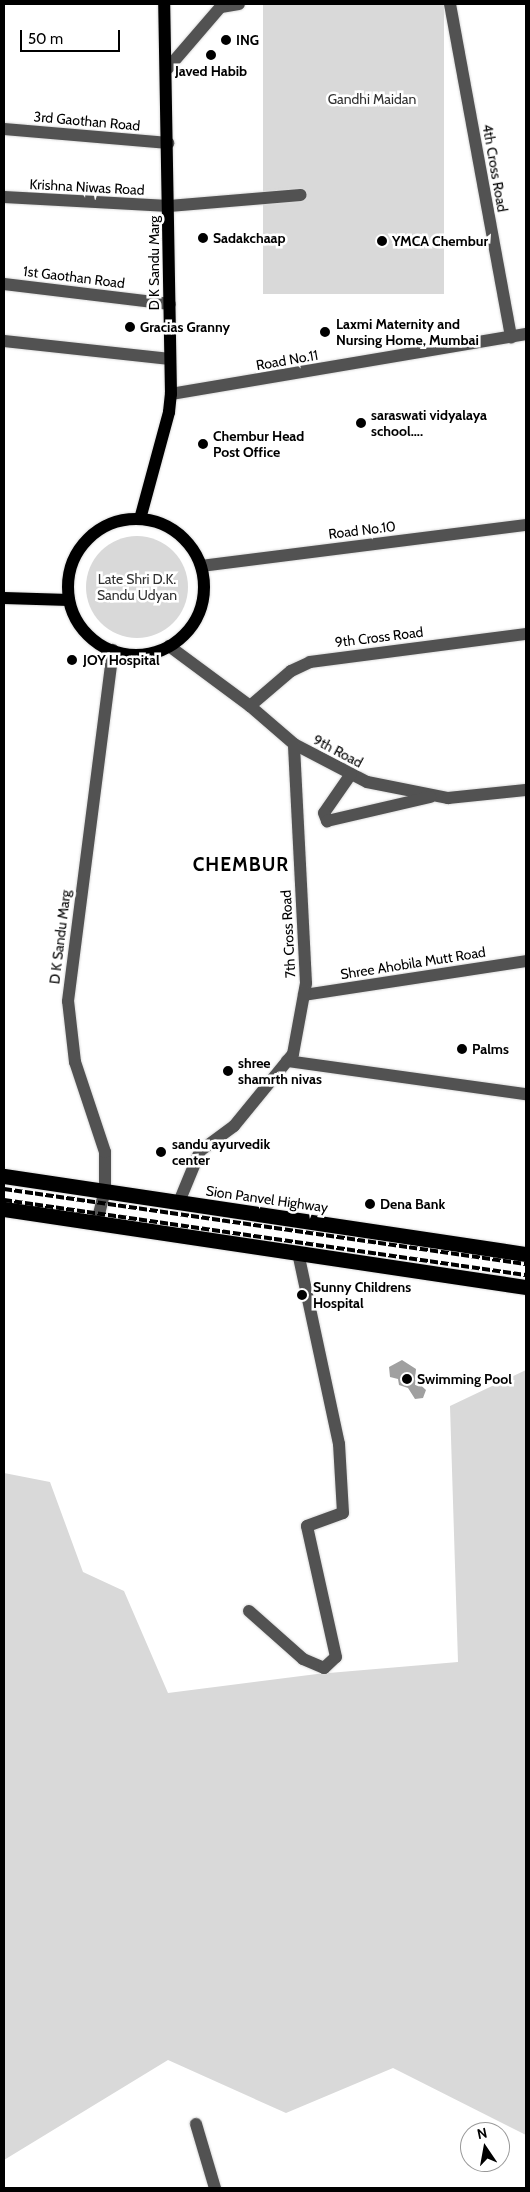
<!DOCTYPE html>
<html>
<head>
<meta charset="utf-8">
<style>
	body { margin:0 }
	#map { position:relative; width:530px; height:2192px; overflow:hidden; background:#fff; font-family:Cabin,sans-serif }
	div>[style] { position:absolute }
	.green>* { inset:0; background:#d9d9d9; transform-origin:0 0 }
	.round { border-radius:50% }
	.water>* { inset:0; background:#a0a0a0 }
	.roads { filter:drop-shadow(0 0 1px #dbdbdb) drop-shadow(0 0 1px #dbdbdb) }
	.minor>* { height:12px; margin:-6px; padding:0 6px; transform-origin:6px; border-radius:6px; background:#525252 }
	.major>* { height:12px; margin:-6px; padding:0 6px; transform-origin:6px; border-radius:6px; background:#000 }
	.major>.ring { margin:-6px; padding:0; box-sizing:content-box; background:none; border:12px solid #000; border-radius:50% }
	.highway>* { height:15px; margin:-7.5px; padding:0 7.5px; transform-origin:7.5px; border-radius:7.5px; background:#000 }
	.rail>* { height:4px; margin-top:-2px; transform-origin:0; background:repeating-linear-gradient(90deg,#000 0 8px,transparent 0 10.5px) }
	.dots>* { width:14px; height:14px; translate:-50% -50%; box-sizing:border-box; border:2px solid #fff; border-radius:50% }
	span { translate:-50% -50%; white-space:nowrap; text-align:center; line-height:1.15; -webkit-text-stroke:5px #fff; paint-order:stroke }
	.poi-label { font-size:14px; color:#000; font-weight:700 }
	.left { translate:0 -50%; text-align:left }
	.park-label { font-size:14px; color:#303030 }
	.street-label { font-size:14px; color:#000 }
	.district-label { font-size:19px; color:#000; font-weight:700; letter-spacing:1px }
	.frame { position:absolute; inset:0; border:5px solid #000; pointer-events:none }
	.north { position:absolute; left:460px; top:2122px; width:50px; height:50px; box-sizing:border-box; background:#fff; border:1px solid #999; border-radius:50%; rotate:348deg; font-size:14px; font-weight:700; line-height:20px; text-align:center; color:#000 }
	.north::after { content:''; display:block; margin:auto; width:18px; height:22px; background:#000; clip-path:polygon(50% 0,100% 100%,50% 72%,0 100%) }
	.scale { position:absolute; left:20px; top:30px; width:100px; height:22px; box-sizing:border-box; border:2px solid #000; border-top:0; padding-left:6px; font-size:15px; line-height:18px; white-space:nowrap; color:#000; -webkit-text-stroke:4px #fff; paint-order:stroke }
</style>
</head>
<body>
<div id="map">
	<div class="green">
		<div style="left:263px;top:4px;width:181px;height:290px"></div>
		<div class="round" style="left:86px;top:536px;width:102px;height:102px"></div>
		<div style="clip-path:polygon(526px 1370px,526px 2135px,393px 2068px,286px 2113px,168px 2060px,4px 2160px,4px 1473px,50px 1482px,83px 1572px,124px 1591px,168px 1693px,317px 1674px,458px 1662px,450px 1406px)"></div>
	</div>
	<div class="water">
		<div style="clip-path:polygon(402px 1360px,416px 1369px,415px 1380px,426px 1390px,423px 1398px,415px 1399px,408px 1388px,399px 1385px,398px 1379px,390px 1377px,389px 1367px)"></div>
	</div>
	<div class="roads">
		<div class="minor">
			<div style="left:450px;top:4px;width:339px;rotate:79.6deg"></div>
			<div style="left:221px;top:7px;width:18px;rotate:-9deg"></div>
			<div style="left:168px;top:68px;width:84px;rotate:-49.3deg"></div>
			<div style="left:4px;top:129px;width:165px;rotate:4.9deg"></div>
			<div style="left:4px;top:197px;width:165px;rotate:3.1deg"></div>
			<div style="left:169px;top:206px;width:132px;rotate:-4.8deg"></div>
			<div style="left:4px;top:284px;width:167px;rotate:6.9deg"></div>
			<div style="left:4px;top:341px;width:167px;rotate:6.2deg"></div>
			<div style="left:171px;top:394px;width:360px;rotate:-9.6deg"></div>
			<div style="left:201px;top:566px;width:328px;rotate:-7.2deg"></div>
			<div style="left:169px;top:646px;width:101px;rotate:36.5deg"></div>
			<div style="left:250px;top:706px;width:58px;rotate:40.8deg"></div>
			<div style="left:294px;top:744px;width:82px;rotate:27.5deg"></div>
			<div style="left:367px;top:782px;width:83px;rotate:11.2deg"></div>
			<div style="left:448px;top:798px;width:78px;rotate:-5.9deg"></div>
			<div style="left:250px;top:706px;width:54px;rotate:-40.5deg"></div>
			<div style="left:291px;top:671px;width:21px;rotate:-25deg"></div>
			<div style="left:310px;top:662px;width:218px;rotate:-7.4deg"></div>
			<div style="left:351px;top:774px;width:47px;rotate:124.7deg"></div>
			<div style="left:324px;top:813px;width:9px;rotate:69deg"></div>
			<div style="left:327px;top:821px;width:106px;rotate:-13.1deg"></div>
			<div style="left:304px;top:995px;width:225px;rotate:-8.7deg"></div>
			<div style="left:287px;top:1061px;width:241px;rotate:7.9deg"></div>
			<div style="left:179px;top:1202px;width:55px;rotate:-67.6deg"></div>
			<div style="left:200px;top:1151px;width:42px;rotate:-36.3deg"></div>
			<div style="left:234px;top:1126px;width:93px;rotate:-50.7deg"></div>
			<div style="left:293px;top:1054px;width:72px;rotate:-79.6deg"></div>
			<div style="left:306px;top:983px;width:239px;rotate:-92.9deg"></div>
			<div style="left:97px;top:1222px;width:33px;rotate:-76deg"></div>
			<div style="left:105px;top:1190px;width:38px;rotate:-90deg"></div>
			<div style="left:105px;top:1152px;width:95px;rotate:-108.4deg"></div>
			<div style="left:75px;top:1062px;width:61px;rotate:-96.5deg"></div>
			<div style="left:68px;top:1001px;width:354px;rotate:-82.7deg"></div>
			<div style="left:249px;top:1611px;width:72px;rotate:41.6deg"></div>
			<div style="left:303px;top:1659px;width:23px;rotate:23deg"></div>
			<div style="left:324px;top:1668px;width:16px;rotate:-43deg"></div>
			<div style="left:336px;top:1657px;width:134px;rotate:-102.5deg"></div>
			<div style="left:307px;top:1526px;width:38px;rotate:-20deg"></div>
			<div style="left:343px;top:1513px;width:69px;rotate:-93.3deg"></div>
			<div style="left:339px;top:1444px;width:195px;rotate:-102.1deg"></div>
			<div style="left:196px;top:2124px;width:67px;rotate:73.5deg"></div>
		</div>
		<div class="major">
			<div style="left:140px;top:519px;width:111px;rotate:-74.8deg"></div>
			<div style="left:169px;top:412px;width:18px;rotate:-84deg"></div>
			<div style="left:171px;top:394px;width:390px;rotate:-91deg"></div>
			<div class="ring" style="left:68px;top:519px;width:124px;height:124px"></div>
			<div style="left:4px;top:598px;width:65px;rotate:1.8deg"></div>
		</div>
		<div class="highway">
			<div style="left:4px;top:1176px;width:528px;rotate:8.5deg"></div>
			<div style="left:4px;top:1209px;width:528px;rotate:8.5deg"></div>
		</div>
	</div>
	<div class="rail">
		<div style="left:4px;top:1189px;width:527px;rotate:8.18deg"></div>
		<div style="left:4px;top:1200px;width:527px;rotate:8.18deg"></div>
	</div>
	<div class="dots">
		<div style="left:226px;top:40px;background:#000"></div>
		<div style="left:211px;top:55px;background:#000"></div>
		<div style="left:203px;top:238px;background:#000"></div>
		<div style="left:382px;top:241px;background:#000"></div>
		<div style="left:130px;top:327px;background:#000"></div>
		<div style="left:325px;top:332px;background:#000"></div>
		<div style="left:361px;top:423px;background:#000"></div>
		<div style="left:203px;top:444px;background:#000"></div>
		<div style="left:72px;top:660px;background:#000"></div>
		<div style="left:462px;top:1049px;background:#000"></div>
		<div style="left:228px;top:1071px;background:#000"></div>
		<div style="left:161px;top:1152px;background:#000"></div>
		<div style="left:370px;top:1204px;background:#000"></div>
		<div style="left:302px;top:1295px;background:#000"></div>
		<div style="left:407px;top:1379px;background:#000"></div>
	</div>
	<div class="poi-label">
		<span class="left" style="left:236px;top:40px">ING</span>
		<span style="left:211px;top:71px">Javed Habib</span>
		<span class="left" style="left:213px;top:238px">Sadakchaap</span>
		<span class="left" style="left:392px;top:241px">YMCA Chembur</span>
		<span class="left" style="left:336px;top:332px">Laxmi Maternity and<br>Nursing Home, Mumbai</span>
		<span class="left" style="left:140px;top:327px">Gracias Granny</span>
		<span class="left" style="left:371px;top:423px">saraswati vidyalaya<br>school....</span>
		<span class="left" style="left:213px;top:444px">Chembur Head<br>Post Office</span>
		<span class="left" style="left:83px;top:660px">JOY Hospital</span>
		<span class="left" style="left:472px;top:1049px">Palms</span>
		<span class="left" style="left:238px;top:1071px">shree<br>shamrth nivas</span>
		<span class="left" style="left:172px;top:1152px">sandu ayurvedik<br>center</span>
		<span class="left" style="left:380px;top:1204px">Dena Bank</span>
		<span class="left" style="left:313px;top:1295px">Sunny Childrens<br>Hospital</span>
		<span class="left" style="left:417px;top:1379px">Swimming Pool</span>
	</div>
	<div class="park-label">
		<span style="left:372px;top:99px">Gandhi Maidan</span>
		<span style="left:137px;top:587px">Late Shri D.K.<br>Sandu Udyan</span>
	</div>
	<div class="street-label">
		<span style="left:87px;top:121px;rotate:5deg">3rd Gaothan Road</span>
		<span style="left:495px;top:168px;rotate:80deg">4th Cross Road</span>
		<span style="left:87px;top:187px;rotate:3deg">Krishna Niwas Road</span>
		<span style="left:154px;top:263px;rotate:-90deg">D K Sandu Marg</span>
		<span style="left:74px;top:277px;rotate:7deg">1st Gaothan Road</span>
		<span style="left:287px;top:360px;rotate:-10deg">Road No.11</span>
		<span style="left:362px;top:530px;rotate:-7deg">Road No.10</span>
		<span style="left:379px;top:637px;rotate:-7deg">9th Cross Road</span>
		<span style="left:338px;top:751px;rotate:28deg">9th Road</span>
		<span style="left:288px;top:934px;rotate:-93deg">7th Cross Road</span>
		<span style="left:60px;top:937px;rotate:-83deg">D K Sandu Marg</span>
		<span style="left:413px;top:963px;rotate:-9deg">Shree Ahobila Mutt Road</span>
		<span style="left:267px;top:1199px;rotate:8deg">Sion Panvel Highway</span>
	</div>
	<div class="district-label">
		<span style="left:241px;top:865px">CHEMBUR</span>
	</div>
	<div class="frame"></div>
	<div class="north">N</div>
	<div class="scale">50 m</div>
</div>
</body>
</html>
